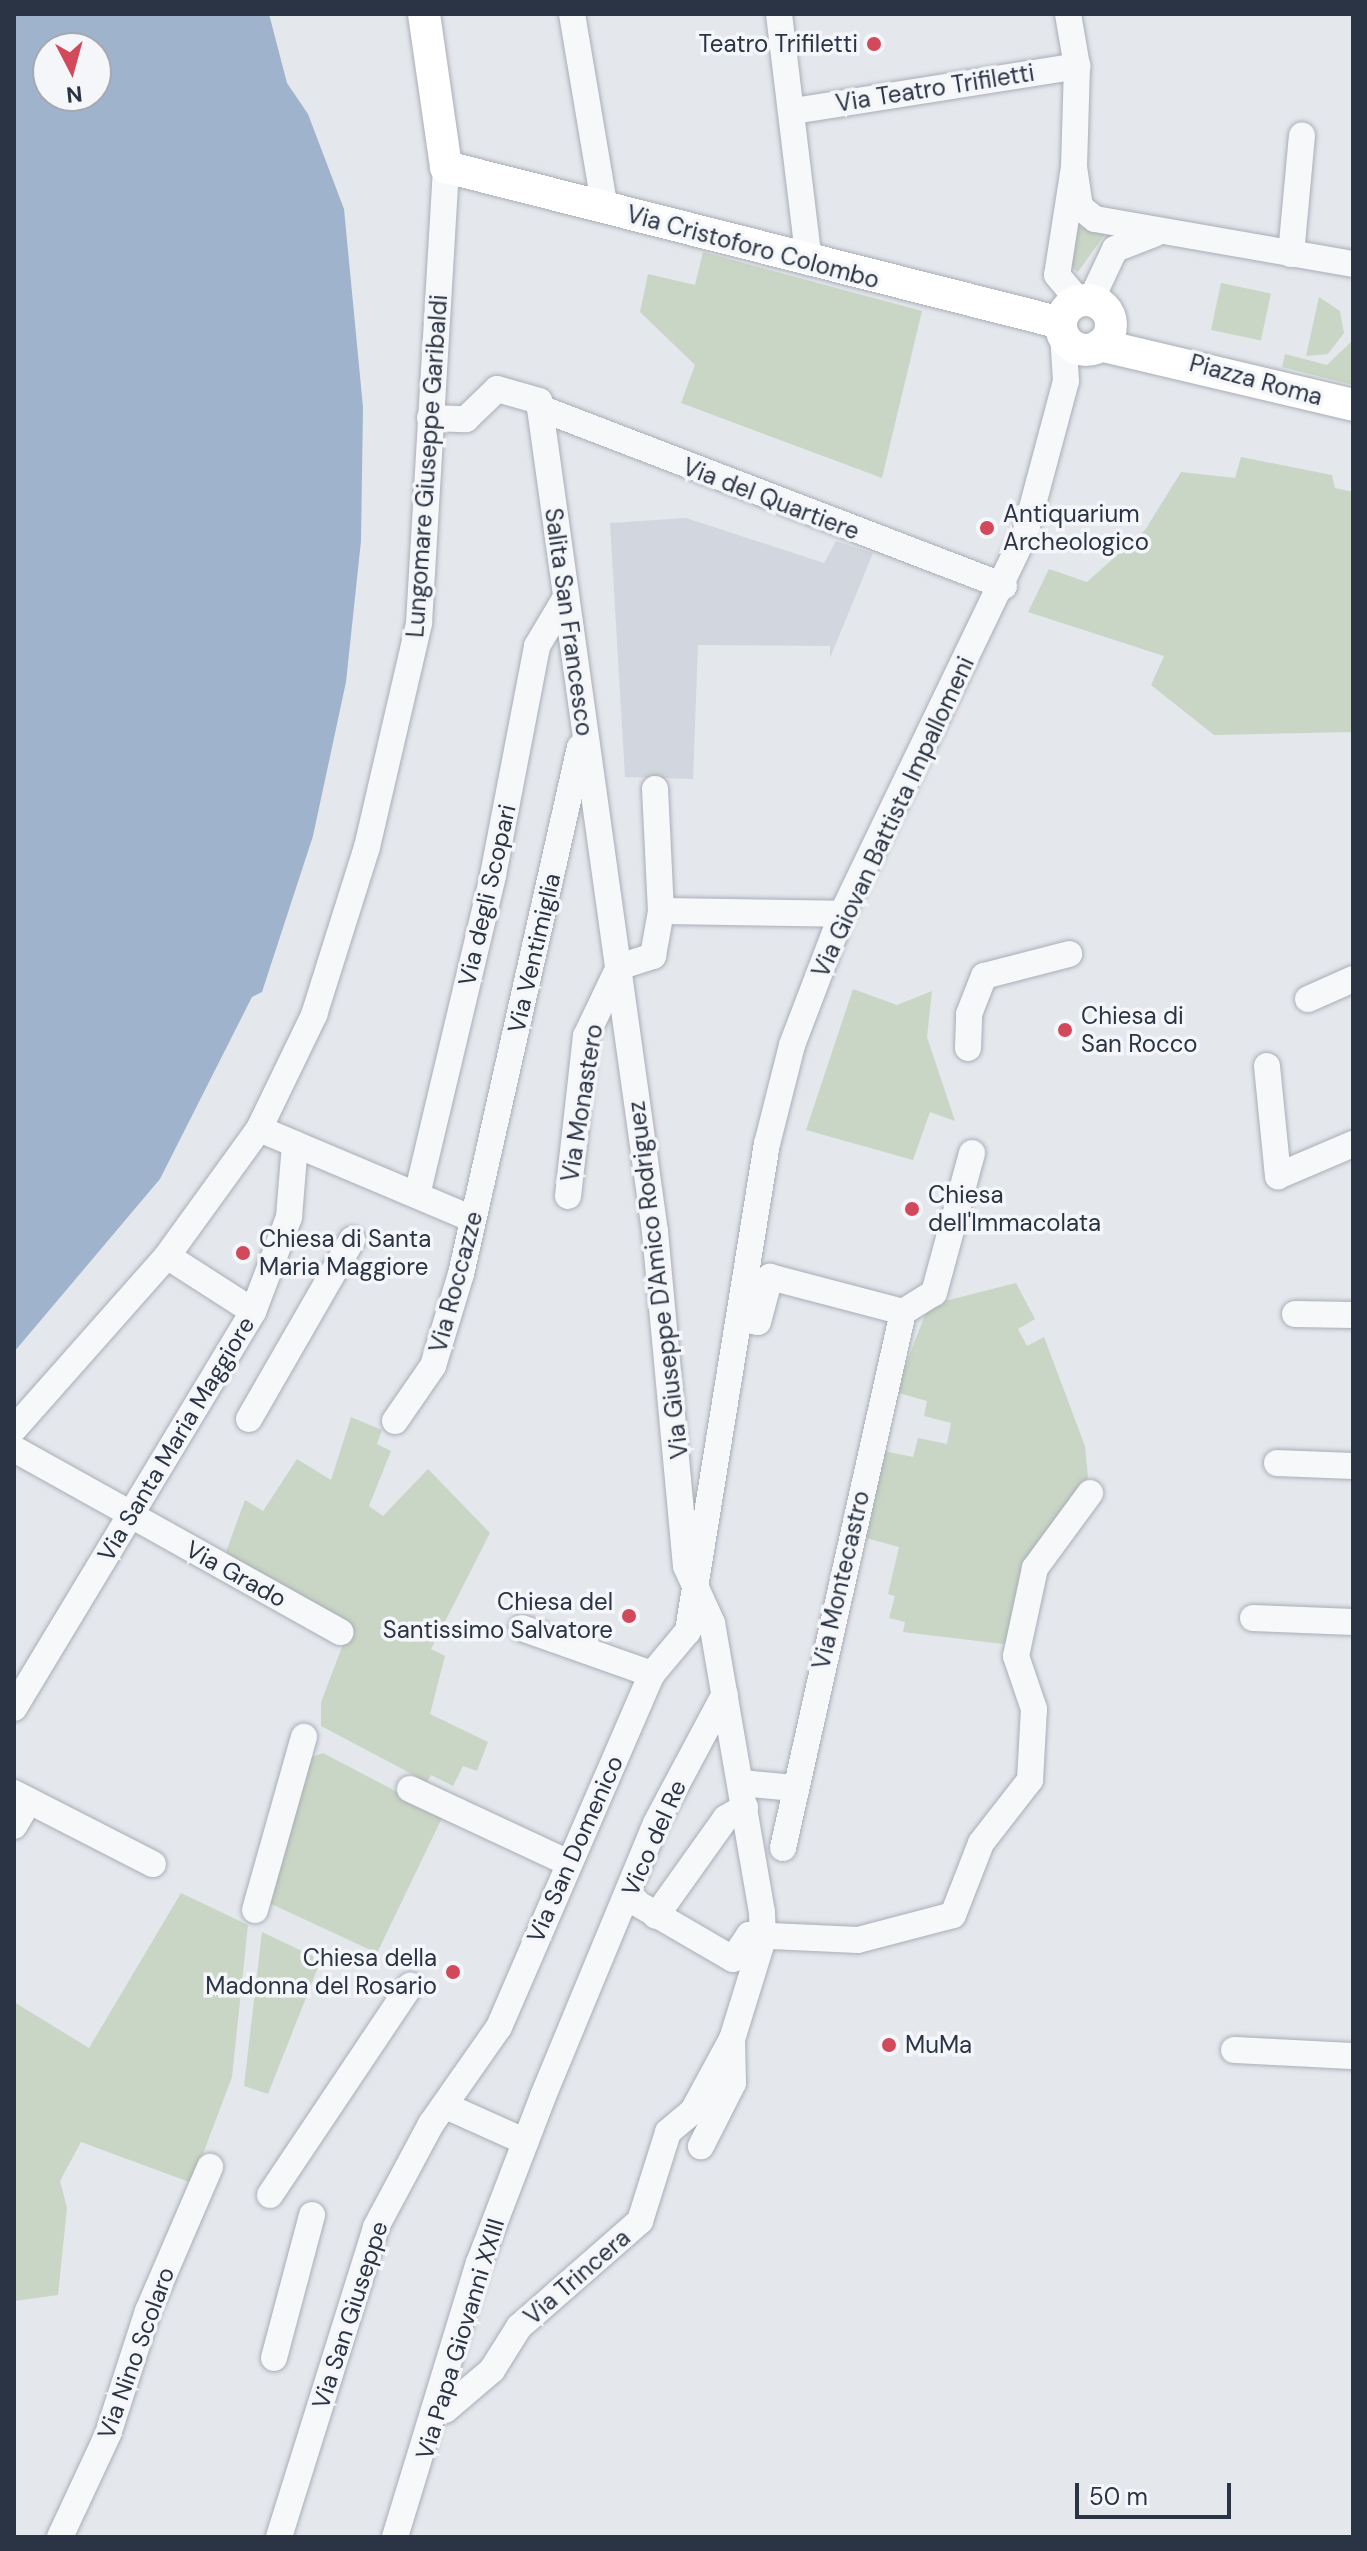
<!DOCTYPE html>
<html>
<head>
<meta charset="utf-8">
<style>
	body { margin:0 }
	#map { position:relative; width:1367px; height:2551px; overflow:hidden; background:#e4e7ec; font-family:"DM Sans",sans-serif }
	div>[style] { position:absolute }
	.built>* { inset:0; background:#d2d6de }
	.green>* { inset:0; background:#c9d6c5; transform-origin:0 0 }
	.water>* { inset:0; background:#9fb4cc }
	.roads { filter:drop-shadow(0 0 2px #a9aeb7) drop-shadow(0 0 2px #a9aeb7) }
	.minor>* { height:26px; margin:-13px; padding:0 13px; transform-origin:13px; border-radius:13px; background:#f7f8fa }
	.major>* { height:32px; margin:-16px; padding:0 16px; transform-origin:16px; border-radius:16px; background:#fff }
	.major>.ring { margin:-16px; padding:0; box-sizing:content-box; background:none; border:32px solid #fff; border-radius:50% }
	.dots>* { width:22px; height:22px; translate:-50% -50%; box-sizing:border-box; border:4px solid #f4f6f9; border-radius:50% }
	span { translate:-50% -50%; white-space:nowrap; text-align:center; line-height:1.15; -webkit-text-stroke:7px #f4f6f9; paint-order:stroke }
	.poi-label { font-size:24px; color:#2b3445 }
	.right { translate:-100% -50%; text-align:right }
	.left { translate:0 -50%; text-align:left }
	.street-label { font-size:24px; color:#2b3445 }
	.frame { position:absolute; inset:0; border:16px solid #2b3445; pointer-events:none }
	.north { position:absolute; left:32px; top:32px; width:80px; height:80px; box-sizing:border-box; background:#f4f6f9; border:2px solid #a4a8b1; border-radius:50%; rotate:174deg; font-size:22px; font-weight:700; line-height:32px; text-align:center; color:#2b3445 }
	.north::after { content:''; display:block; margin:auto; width:28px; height:36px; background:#d1495b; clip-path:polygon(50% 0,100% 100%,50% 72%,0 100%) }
	.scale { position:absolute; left:1075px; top:2483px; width:156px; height:36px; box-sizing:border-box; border:4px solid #2b3445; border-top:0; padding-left:10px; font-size:24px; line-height:28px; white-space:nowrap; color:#2b3445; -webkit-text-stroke:6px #f4f6f9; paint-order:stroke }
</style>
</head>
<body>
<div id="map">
	<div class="built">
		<div style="clip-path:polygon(686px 518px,824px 563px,836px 541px,873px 553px,830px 658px,830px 646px,698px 645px,693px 779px,625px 777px,610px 523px)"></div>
	</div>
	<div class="green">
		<div style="clip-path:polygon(1078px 226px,1105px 234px,1078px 272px,1071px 267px)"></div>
		<div style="clip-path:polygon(703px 252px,922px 311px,882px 478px,681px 403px,695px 365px,640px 312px,648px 274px,695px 285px)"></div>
		<div style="left:1221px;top:283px;width:51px;height:48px;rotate:12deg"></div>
		<div style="clip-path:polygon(1319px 297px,1340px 311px,1344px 333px,1328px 354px,1306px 356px)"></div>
		<div style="clip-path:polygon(1353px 340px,1353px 385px,1282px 367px,1285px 354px,1327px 365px)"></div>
		<div style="clip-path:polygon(1241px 457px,1332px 475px,1335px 488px,1353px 492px,1353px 732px,1214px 735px,1151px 685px,1164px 656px,1028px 612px,1049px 569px,1087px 582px,1145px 530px,1181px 472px,1235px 478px)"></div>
		<div style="clip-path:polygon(853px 989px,897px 1005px,932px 991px,927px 1037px,955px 1121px,930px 1112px,913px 1160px,806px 1130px)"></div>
		<div style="clip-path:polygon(1016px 1283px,1035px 1319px,1018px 1329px,1027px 1346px,1044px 1337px,1085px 1446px,1088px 1477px,1011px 1645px,903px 1632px,905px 1622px,889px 1618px,895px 1596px,888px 1594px,899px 1547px,859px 1536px,879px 1450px,913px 1457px,918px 1438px,947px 1444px,951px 1423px,924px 1416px,927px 1401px,895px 1392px,929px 1305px)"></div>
		<div style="clip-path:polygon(351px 1417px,382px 1430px,377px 1444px,391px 1451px,369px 1506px,383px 1516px,428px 1469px,490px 1533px,431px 1649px,445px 1656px,430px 1714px,488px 1742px,477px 1771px,463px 1766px,453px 1786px,431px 1775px,427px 1782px,321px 1726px,321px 1702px,348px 1631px,287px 1598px,291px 1589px,224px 1557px,245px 1500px,263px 1511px,297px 1459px,331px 1480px)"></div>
		<div style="clip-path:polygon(323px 1753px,443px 1816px,377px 1953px,267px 1902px,312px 1757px)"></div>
		<div style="clip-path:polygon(181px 1893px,248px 1925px,232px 2077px,192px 2183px,81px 2142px,60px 2181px,67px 2208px,58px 2295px,14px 2301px,14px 2002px,89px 2048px)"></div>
		<div style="clip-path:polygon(262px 1932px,321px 1960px,268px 2094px,244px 2086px)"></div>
	</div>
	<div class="water">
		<div style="clip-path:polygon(evenodd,14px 14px,269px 14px,287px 83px,308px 114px,344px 209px,363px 407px,361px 541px,346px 682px,313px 836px,262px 992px,252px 997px,160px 1179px,14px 1352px,14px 14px,48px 48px,96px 48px,96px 96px,48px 96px,48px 48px)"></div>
	</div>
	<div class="roads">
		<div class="minor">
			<div style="left:572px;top:14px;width:198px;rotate:80.4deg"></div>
			<div style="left:779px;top:14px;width:250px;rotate:83.1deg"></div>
			<div style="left:1068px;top:14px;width:53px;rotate:80.2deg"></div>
			<div style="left:1077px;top:66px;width:101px;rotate:91.7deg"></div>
			<div style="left:1074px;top:167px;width:109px;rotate:98.9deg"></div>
			<div style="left:1057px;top:275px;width:34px;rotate:50deg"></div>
			<div style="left:794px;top:111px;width:287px;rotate:-9deg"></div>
			<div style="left:1074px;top:167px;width:40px;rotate:81.5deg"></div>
			<div style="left:1080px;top:207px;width:19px;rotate:39deg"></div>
			<div style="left:1095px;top:219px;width:262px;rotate:9.9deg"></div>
			<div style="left:1291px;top:254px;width:119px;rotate:-84.7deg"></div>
			<div style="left:1091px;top:300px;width:56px;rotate:-64.8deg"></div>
			<div style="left:1115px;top:249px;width:42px;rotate:-21deg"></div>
			<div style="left:540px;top:408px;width:497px;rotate:21deg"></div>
			<div style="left:430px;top:418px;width:36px;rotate:2deg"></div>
			<div style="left:466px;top:419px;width:43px;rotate:-44.1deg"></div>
			<div style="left:497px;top:389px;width:44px;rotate:15.9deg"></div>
			<div style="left:539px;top:401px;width:839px;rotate:82.05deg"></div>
			<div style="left:655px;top:1232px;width:335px;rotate:84.7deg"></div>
			<div style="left:686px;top:1566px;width:63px;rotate:65.5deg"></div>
			<div style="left:712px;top:1623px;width:293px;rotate:80.2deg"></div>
			<div style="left:762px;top:1912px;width:27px;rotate:88deg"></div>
			<div style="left:763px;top:1939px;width:105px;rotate:107.2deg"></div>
			<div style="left:732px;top:2039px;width:44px;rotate:88.7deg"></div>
			<div style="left:733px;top:2083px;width:71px;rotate:116.9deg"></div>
			<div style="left:655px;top:789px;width:122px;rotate:87.2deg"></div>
			<div style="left:619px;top:967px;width:36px;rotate:-18deg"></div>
			<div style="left:653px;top:956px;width:46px;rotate:-79.9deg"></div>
			<div style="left:661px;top:911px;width:181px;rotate:0.9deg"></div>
			<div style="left:1308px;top:999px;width:49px;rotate:-24deg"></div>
			<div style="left:968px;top:1048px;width:34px;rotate:-88deg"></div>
			<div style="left:969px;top:1014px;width:41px;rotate:-68.5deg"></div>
			<div style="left:984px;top:976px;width:88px;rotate:-14.5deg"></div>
			<div style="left:1267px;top:1066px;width:111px;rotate:84.3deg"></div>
			<div style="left:1278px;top:1176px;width:82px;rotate:-23.1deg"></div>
			<div style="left:295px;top:1144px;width:188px;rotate:22.9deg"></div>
			<div style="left:417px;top:1195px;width:329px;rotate:-76.6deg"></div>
			<div style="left:493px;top:875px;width:233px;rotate:-79.1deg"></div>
			<div style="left:537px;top:646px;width:55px;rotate:-59.2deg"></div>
			<div style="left:568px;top:1196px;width:161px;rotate:-83.6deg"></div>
			<div style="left:586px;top:1036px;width:76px;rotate:-64.4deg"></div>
			<div style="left:167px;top:1256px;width:93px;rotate:32.7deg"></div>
			<div style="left:1295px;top:1314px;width:58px;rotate:1deg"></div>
			<div style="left:740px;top:1319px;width:18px;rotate:9deg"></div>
			<div style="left:758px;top:1322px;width:47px;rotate:-75.1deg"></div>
			<div style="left:770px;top:1277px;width:138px;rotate:14.7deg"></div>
			<div style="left:903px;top:1312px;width:36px;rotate:-32deg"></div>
			<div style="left:934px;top:1293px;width:145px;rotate:-74.8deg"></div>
			<div style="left:249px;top:1419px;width:207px;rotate:-60.1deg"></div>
			<div style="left:395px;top:1421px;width:67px;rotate:-55.4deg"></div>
			<div style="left:433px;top:1366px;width:96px;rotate:-73.1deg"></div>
			<div style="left:461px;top:1274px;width:540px;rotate:-77.28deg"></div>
			<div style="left:14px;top:1429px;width:231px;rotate:-48.5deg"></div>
			<div style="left:167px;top:1256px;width:157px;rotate:-54.1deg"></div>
			<div style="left:259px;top:1129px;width:127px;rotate:-64.2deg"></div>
			<div style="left:314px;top:1015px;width:176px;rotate:-72.5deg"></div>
			<div style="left:367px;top:847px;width:230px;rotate:-76.9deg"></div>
			<div style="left:419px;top:623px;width:457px;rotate:-86.6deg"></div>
			<div style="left:14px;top:1449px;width:121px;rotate:29.1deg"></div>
			<div style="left:1277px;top:1463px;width:76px;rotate:2.3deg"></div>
			<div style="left:131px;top:1515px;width:240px;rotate:29.2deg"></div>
			<div style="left:1253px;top:1618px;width:100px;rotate:2.3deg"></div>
			<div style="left:522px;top:1628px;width:138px;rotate:19.5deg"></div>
			<div style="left:14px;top:1708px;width:463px;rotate:-58.9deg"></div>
			<div style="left:253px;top:1312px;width:102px;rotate:-69.2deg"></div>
			<div style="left:289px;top:1217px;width:73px;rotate:-85.3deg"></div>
			<div style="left:295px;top:1144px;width:39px;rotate:-157deg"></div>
			<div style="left:741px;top:1783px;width:53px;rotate:5.4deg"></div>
			<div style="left:410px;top:1789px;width:175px;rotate:25deg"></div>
			<div style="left:14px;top:1793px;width:156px;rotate:27.1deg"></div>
			<div style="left:14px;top:1826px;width:29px;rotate:-59deg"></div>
			<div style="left:783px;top:1848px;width:549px;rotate:-77.38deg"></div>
			<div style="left:628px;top:1898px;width:121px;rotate:30.2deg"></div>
			<div style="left:733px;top:1959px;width:29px;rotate:-56deg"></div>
			<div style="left:749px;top:1935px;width:109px;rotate:2.6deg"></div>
			<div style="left:858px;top:1940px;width:98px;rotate:-14.7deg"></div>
			<div style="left:953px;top:1915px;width:77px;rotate:-68.7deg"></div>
			<div style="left:981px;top:1843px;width:80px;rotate:-52.1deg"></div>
			<div style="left:1030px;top:1780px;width:71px;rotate:-86.8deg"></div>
			<div style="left:1034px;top:1709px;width:56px;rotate:-108.8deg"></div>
			<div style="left:1016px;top:1656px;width:90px;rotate:-77.8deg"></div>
			<div style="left:1035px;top:1568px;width:93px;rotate:-53.7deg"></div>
			<div style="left:255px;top:1910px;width:180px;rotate:-74.2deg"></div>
			<div style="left:656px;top:1916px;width:120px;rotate:-54.5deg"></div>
			<div style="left:726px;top:1818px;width:22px;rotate:-30deg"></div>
			<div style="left:1234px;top:2050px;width:119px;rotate:2.9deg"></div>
			<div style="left:448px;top:2107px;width:85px;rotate:24.2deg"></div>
			<div style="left:270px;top:2195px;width:252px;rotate:-56.2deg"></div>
			<div style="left:274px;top:2358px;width:148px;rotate:-75.1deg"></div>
			<div style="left:437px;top:2408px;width:8px;rotate:14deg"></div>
			<div style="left:445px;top:2410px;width:62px;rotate:-40.4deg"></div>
			<div style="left:492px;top:2370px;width:51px;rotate:-57.9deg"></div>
			<div style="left:519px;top:2327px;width:161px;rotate:-41.2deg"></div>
			<div style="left:640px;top:2221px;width:93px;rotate:-72.5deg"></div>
			<div style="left:668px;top:2132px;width:33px;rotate:-40deg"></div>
			<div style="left:693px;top:2111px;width:82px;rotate:-61.6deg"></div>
			<div style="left:60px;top:2537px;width:114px;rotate:-65deg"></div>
			<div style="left:108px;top:2434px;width:129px;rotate:-72deg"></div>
			<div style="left:148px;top:2311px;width:157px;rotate:-66.7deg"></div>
			<div style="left:279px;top:2537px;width:325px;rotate:-72.6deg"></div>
			<div style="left:376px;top:2227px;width:117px;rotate:-61.9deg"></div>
			<div style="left:431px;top:2124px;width:118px;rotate:-55deg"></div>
			<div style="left:499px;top:2027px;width:385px;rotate:-66.6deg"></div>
			<div style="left:652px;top:1674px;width:56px;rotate:-50.1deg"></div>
			<div style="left:688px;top:1631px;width:493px;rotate:-80.8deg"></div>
			<div style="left:767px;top:1144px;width:102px;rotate:-75.8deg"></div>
			<div style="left:792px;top:1045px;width:140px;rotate:-69.1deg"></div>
			<div style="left:842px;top:914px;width:422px;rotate:-64.3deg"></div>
			<div style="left:1025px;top:534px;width:158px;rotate:-75deg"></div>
			<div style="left:1066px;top:381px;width:46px;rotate:-93.7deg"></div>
			<div style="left:395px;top:2537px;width:287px;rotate:-73deg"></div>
			<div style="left:479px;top:2263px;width:179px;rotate:-69deg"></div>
			<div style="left:543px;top:2096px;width:295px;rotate:-67.5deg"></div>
			<div style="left:656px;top:1823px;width:146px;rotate:-61.9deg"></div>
		</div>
		<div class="major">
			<div style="left:424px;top:14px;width:155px;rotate:81.8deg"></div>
			<div style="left:446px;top:167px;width:634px;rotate:14.23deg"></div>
			<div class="ring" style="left:1061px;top:300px;width:18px;height:18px"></div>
			<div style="left:1100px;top:345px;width:260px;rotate:13.3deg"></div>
		</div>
	</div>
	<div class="dots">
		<div style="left:874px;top:44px;background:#d1495b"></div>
		<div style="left:987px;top:528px;background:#d1495b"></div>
		<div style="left:1065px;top:1030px;background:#d1495b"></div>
		<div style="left:912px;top:1209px;background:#d1495b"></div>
		<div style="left:243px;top:1253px;background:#d1495b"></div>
		<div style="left:629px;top:1616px;background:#d1495b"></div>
		<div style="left:453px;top:1972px;background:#d1495b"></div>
		<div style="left:889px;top:2045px;background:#d1495b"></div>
	</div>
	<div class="poi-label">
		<span class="right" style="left:858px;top:44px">Teatro Trifiletti</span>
		<span class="left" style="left:1003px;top:528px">Antiquarium<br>Archeologico</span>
		<span class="left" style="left:1081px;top:1030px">Chiesa di<br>San Rocco</span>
		<span class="left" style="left:928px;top:1209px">Chiesa<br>dell'Immacolata</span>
		<span class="left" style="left:259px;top:1253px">Chiesa di Santa<br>Maria Maggiore</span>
		<span class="right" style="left:613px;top:1616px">Chiesa del<br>Santissimo Salvatore</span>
		<span class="right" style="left:437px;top:1972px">Chiesa della<br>Madonna del Rosario</span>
		<span class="left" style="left:905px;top:2045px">MuMa</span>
	</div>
	<div class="street-label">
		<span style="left:935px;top:88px;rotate:-9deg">Via Teatro Trifiletti</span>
		<span style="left:753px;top:247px;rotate:15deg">Via Cristoforo Colombo</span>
		<span style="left:1256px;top:380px;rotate:15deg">Piazza Roma</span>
		<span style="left:427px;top:466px;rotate:-86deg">Lungomare Giuseppe Garibaldi</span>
		<span style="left:771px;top:499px;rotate:21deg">Via del Quartiere</span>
		<span style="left:569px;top:622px;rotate:82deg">Salita San Francesco</span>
		<span style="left:893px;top:817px;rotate:-65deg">Via Giovan Battista Impallomeni</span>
		<span style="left:487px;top:895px;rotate:-77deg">Via degli Scopari</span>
		<span style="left:534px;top:953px;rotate:-77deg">Via Ventimiglia</span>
		<span style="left:582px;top:1103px;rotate:-81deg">Via Monastero</span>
		<span style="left:658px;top:1280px;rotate:-97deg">Via Giuseppe D'Amico Rodriguez</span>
		<span style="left:456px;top:1282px;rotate:-75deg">Via Roccazze</span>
		<span style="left:176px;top:1439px;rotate:-59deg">Via Santa Maria Maggiore</span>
		<span style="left:236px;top:1574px;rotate:29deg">Via Grado</span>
		<span style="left:841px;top:1580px;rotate:-77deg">Via Montecastro</span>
		<span style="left:654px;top:1838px;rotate:-66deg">Vico del Re</span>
		<span style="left:575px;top:1849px;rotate:-66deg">Via San Domenico</span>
		<span style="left:577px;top:2277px;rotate:-41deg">Via Trincera</span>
		<span style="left:350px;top:2315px;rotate:-72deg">Via San Giuseppe</span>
		<span style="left:460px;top:2339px;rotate:-73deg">Via Papa Giovanni XXIII</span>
		<span style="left:136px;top:2353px;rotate:-70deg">Via Nino Scolaro</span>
	</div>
	<div class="frame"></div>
	<div class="north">N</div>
	<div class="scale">50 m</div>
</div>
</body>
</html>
